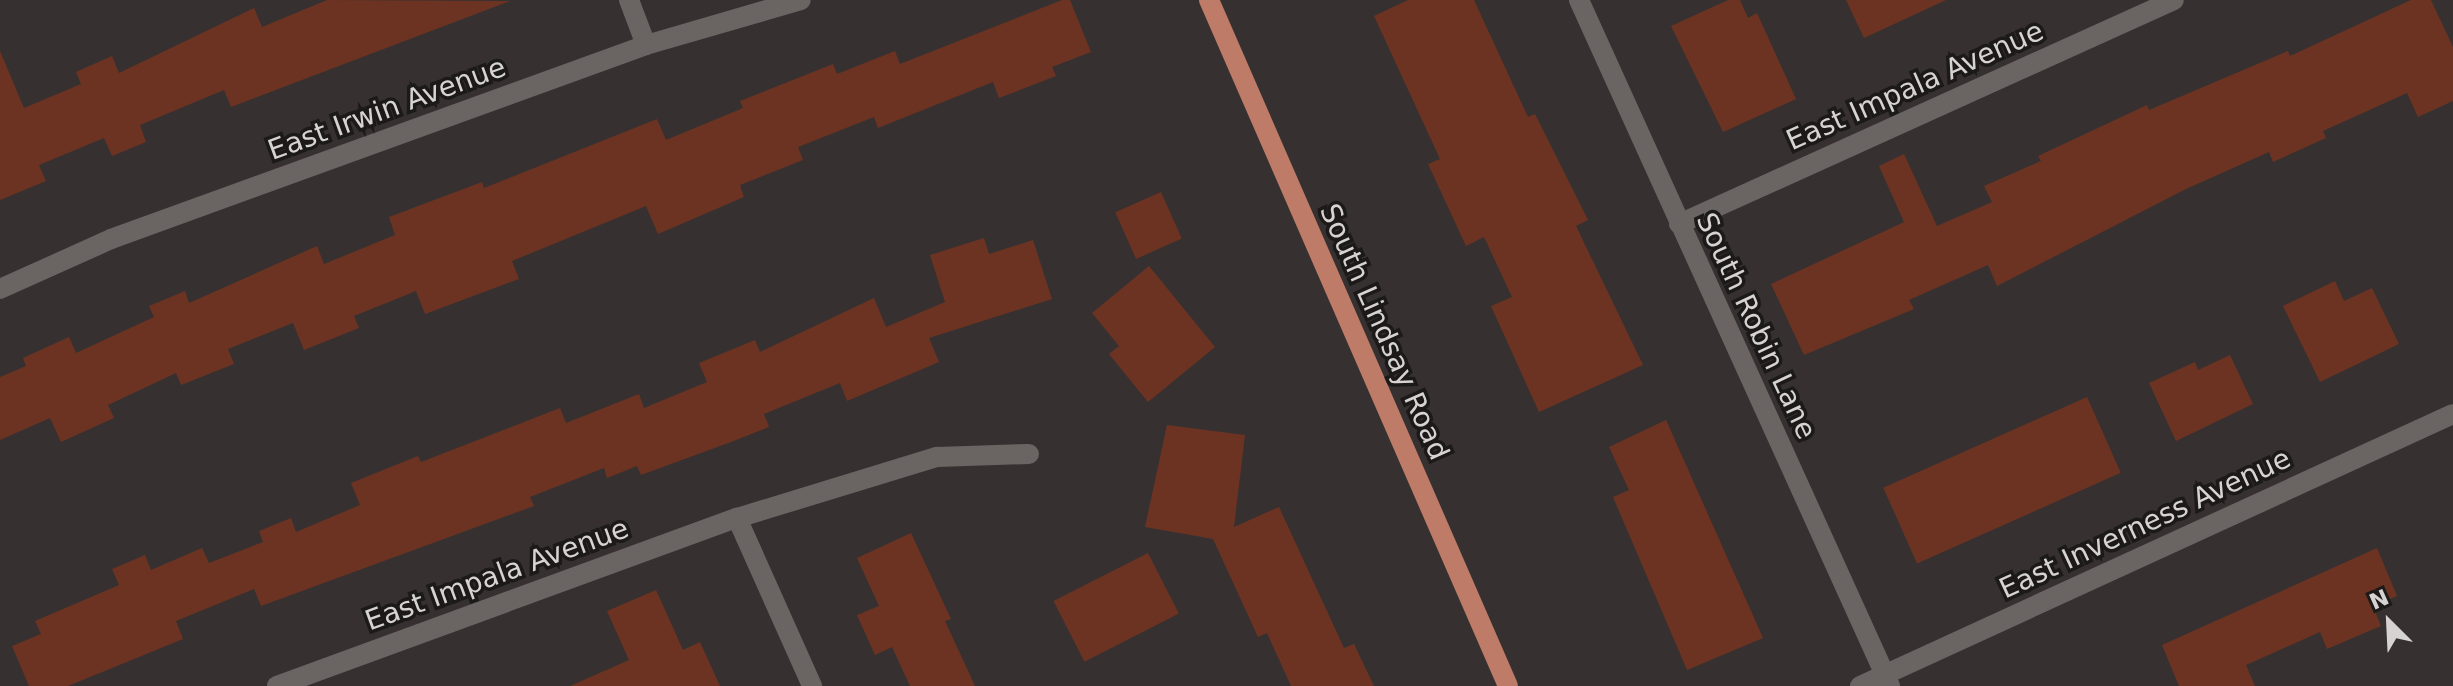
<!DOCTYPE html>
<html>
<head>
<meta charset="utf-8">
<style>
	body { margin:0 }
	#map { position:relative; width:2453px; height:686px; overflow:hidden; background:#363130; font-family:"DejaVu Sans",sans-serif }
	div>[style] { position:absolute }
	.building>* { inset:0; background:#6c3322; transform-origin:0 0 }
	.minor>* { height:20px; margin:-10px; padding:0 10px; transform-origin:10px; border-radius:10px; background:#6a6463 }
	.major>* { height:20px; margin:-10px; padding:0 10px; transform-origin:10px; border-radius:10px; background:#bd7b68 }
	span { translate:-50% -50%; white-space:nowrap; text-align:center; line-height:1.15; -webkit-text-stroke:7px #1c1a19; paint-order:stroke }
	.street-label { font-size:28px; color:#d6d3d2 }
	.north { position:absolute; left:2349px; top:582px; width:80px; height:80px; -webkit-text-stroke:6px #1c1a19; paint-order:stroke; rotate:336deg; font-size:22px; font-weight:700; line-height:32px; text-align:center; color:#d6d3d2 }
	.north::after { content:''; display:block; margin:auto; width:28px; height:36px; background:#d6d3d2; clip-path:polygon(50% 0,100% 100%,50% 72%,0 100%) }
</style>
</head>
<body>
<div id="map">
	<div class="building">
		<div style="clip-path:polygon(327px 0,510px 1px,231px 107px,224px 90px,140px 125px,146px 142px,112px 156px,104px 138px,39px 165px,46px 181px,0 200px,0 51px,24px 108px,81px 84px,76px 72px,112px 56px,119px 73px,254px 8px,262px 27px)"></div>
		<div style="clip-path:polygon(1062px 0,1070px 0,1091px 52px,1052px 67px,1056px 76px,999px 98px,993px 82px,878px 128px,874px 117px,798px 147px,803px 160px,740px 185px,744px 197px,658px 234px,646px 206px,512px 261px,519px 279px,425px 314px,416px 291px,354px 316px,359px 328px,304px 350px,293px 323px,228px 349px,234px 364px,181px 385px,176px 373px,108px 405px,114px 418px,61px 442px,50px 418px,0 440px,0 377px,26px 366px,23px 358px,69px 337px,76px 353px,154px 317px,149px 306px,185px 291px,189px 303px,317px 246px,324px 264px,395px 235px,389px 217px,482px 182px,484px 188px,657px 119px,666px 140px,743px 108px,740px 101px,833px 64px,837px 74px,895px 51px,900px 64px)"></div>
		<div style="clip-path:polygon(1408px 0,1474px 0,1528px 117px,1535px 114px,1588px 220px,1576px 226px,1643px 365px,1539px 412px,1491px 306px,1512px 297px,1484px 237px,1466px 246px,1428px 164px,1440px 159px,1374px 16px)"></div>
		<div style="clip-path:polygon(1728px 0,1740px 0,1748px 18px,1757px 13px,1796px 99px,1723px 132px,1671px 26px)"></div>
		<div style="clip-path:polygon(1846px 0,1946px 0,1864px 38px)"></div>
		<div style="clip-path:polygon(2411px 0,2431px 0,2453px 47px,2453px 101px,2418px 117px,2407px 93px,2323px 131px,2326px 138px,2273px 162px,2269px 152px,2186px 189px,1997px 286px,1988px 265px,1909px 300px,1914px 309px,1804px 355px,1771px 284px,1904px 222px,1879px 166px,1904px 154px,1937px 226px,1992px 202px,1984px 186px,2041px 161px,2038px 156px,2147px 105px,2149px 110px,2288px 51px,2290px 56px)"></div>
		<div style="left:1161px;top:192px;width:51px;height:50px;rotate:66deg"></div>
		<div style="clip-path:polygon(984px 238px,989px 254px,1033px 240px,1052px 299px,929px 338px,939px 362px,847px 401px,840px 383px,764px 414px,769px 427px,731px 442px,641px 475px,637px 466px,607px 478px,604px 468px,530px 497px,534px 506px,261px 606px,254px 589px,176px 621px,183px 639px,68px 686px,29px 686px,12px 646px,41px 634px,35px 621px,119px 585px,112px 569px,145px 555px,151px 570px,202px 548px,209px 563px,263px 542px,259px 531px,291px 518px,296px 532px,360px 505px,351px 483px,418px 456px,421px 462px,560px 408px,566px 423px,639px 394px,644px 408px,707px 382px,699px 363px,755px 340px,760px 352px,874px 298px,886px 327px,945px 302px,930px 255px)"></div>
		<div style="clip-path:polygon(1149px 266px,1215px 347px,1148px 402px,1109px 354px,1119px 346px,1092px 313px)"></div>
		<div style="clip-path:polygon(2335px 281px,2344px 301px,2372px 288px,2399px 344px,2320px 382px,2283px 306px)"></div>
		<div style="clip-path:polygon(2230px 355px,2253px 404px,2176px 441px,2149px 383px,2195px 362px,2198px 370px)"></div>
		<div style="left:2087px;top:397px;width:83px;height:223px;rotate:66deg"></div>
		<div style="clip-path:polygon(1666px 420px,1763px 638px,1687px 670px,1613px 497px,1629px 490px,1609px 447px)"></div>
		<div style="clip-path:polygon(1167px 425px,1245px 435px,1234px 527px,1279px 507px,1344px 648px,1354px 644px,1374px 686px,1291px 686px,1267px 633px,1258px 637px,1213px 539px,1145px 527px)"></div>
		<div style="clip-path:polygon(911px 533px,951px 619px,945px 621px,975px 686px,910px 686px,892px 647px,875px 655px,857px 615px,879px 606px,857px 558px)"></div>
		<div style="clip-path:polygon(2377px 548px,2397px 596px,2373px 606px,2381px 626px,2327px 649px,2320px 632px,2246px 665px,2255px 686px,2179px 686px,2162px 645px)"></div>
		<div style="left:1148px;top:553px;width:68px;height:106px;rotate:63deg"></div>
		<div style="clip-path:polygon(656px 590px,683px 650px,700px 642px,720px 686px,570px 686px,629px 660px,607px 611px)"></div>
	</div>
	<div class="minor">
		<div style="left:629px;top:0;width:48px;rotate:69.3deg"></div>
		<div style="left:1579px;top:0;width:753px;rotate:65.61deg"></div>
		<div style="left:1679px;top:224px;width:543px;rotate:-24.35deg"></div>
		<div style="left:0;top:289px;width:122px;rotate:-24.2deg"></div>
		<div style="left:111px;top:239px;width:569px;rotate:-19.93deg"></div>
		<div style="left:646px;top:45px;width:161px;rotate:-16.2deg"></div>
		<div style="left:737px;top:518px;width:184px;rotate:65.9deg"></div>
		<div style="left:277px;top:686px;width:490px;rotate:-20.1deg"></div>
		<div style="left:737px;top:518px;width:209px;rotate:-17deg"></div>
		<div style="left:937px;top:457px;width:92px;rotate:-1.9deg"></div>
		<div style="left:1860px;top:686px;width:652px;rotate:-24.64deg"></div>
	</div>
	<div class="major">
		<div style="left:1209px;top:0;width:748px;rotate:66.45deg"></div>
	</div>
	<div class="street-label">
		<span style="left:1915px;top:86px;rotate:-24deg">East Impala Avenue</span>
		<span style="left:387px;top:109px;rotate:-20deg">East Irwin Avenue</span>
		<span style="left:1756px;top:326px;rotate:65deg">South Robin Lane</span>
		<span style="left:1384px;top:332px;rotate:66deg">South Lindsay Road</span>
		<span style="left:2145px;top:524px;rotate:-25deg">East Inverness Avenue</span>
		<span style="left:497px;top:575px;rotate:-20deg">East Impala Avenue</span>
	</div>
	<div class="north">N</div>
</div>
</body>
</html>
